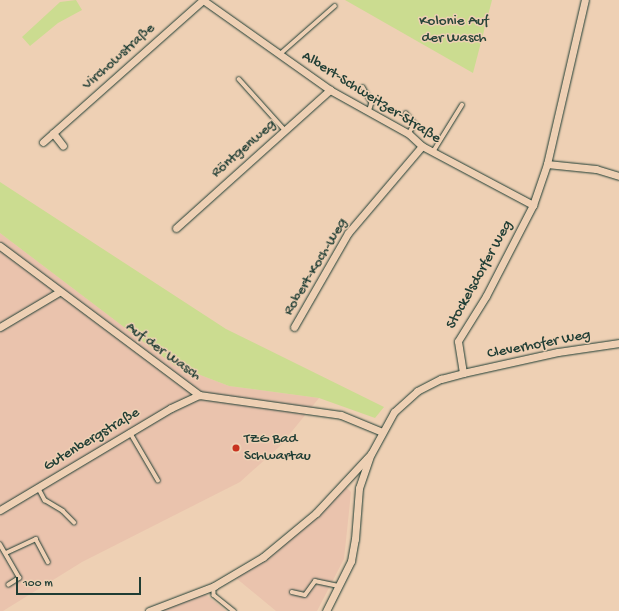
<!DOCTYPE html>
<html>
<head>
<meta charset="utf-8">
<style>
	body { margin:0 }
	#map { position:relative; width:619px; height:611px; overflow:hidden; background:#eed0b4; font-family:"Gochi Hand",sans-serif }
	div>[style] { position:absolute }
	.built>* { inset:0; background:#eac3ad }
	.green>* { inset:0; background:#cbdc90 }
	.roads { filter:drop-shadow(0 0 1px #1f3d34) drop-shadow(0 0 1px #1f3d34) }
	.lane>* { height:3.5px; margin:-1.75px; padding:0 1.75px; transform-origin:1.75px; border-radius:1.75px; background:#eed0b4 }
	.street>* { height:7px; margin:-3.5px; padding:0 3.5px; transform-origin:3.5px; border-radius:3.5px; background:#eed0b4 }
	.dots>* { width:11px; height:11px; translate:-50% -50%; box-sizing:border-box; border:2px solid #eed0b4; border-radius:50% }
	span { translate:-50% -50%; white-space:nowrap; text-align:center; line-height:1.15; -webkit-text-stroke:3px #eed0b4; paint-order:stroke }
	.park-label { font-size:15px; color:#284539 }
	.street-label { font-size:15px; color:#1f3d34 }
	.poi-label { font-size:15px; color:#1f3d34 }
	.left { translate:0 -50%; text-align:left }
	.scale { position:absolute; left:16px; top:577px; width:125px; height:18px; box-sizing:border-box; border:2px solid #1f3d34; border-top:0; padding-left:5px; font-size:12px; line-height:14px; white-space:nowrap; color:#1f3d34; -webkit-text-stroke:3px #eed0b4; paint-order:stroke }
</style>
</head>
<body>
<div id="map">
	<div class="built">
		<div style="clip-path:polygon(0 233px,174px 365px,229px 386px,319px 398px,280px 446px,240px 482px,82px 562px,3px 611px,0 611px)"></div>
		<div style="clip-path:polygon(346px 487px,351px 492px,344px 559px,317px 611px,276px 611px,236px 578px,265px 560px,319px 516px)"></div>
		<div style="clip-path:polygon(205px 594px,226px 611px,159px 611px)"></div>
	</div>
	<div class="green">
		<div style="clip-path:polygon(76px 0,82px 10px,58px 23px,30px 46px,22px 37px,60px 2px)"></div>
		<div style="clip-path:polygon(345px 0,492px 0,473px 73px)"></div>
		<div style="clip-path:polygon(0 182px,226px 329px,384px 407px,375px 418px,319px 398px,229px 386px,174px 365px,0 233px)"></div>
	</div>
	<div class="roads">
		<div class="lane">
			<div style="left:279px;top:55px;width:74px;rotate:-41.2deg"></div>
			<div style="left:239px;top:79px;width:69px;rotate:48deg"></div>
			<div style="left:363px;top:87px;width:18px;rotate:61deg"></div>
			<div style="left:372px;top:103px;width:9px;rotate:108deg"></div>
			<div style="left:406px;top:113px;width:14px;rotate:51deg"></div>
			<div style="left:415px;top:124px;width:12px;rotate:121deg"></div>
			<div style="left:433px;top:152px;width:55px;rotate:-58.3deg"></div>
			<div style="left:130px;top:432px;width:56px;rotate:59.7deg"></div>
			<div style="left:38px;top:487px;width:15px;rotate:62deg"></div>
			<div style="left:45px;top:500px;width:21px;rotate:31deg"></div>
			<div style="left:63px;top:511px;width:16px;rotate:45deg"></div>
			<div style="left:0;top:544px;width:39px;rotate:60deg"></div>
			<div style="left:20px;top:578px;width:13px;rotate:148deg"></div>
			<div style="left:6px;top:553px;width:33px;rotate:-25deg"></div>
			<div style="left:36px;top:539px;width:26px;rotate:62deg"></div>
			<div style="left:214px;top:586px;width:9px;rotate:90deg"></div>
			<div style="left:214px;top:595px;width:26px;rotate:39deg"></div>
			<div style="left:292px;top:592px;width:13px;rotate:13deg"></div>
			<div style="left:305px;top:595px;width:17px;rotate:-54deg"></div>
			<div style="left:315px;top:581px;width:25px;rotate:12deg"></div>
		</div>
		<div class="street">
			<div style="left:203px;top:0;width:156px;rotate:35.3deg"></div>
			<div style="left:330px;top:90px;width:90px;rotate:29.1deg"></div>
			<div style="left:409px;top:134px;width:18px;rotate:43deg"></div>
			<div style="left:422px;top:146px;width:126px;rotate:28deg"></div>
			<div style="left:53px;top:133px;width:16px;rotate:52deg"></div>
			<div style="left:43px;top:142px;width:214px;rotate:-41.6deg"></div>
			<div style="left:547px;top:164px;width:49px;rotate:5.8deg"></div>
			<div style="left:596px;top:169px;width:24px;rotate:17deg"></div>
			<div style="left:176px;top:228px;width:207px;rotate:-41.9deg"></div>
			<div style="left:0;top:246px;width:249px;rotate:36.8deg"></div>
			<div style="left:199px;top:395px;width:143px;rotate:8deg"></div>
			<div style="left:341px;top:415px;width:44px;rotate:22.5deg"></div>
			<div style="left:0;top:327px;width:69px;rotate:-30.7deg"></div>
			<div style="left:294px;top:327px;width:108px;rotate:-60.1deg"></div>
			<div style="left:348px;top:233px;width:114px;rotate:-49.6deg"></div>
			<div style="left:463px;top:373px;width:32px;rotate:-99deg"></div>
			<div style="left:458px;top:341px;width:53px;rotate:-58.1deg"></div>
			<div style="left:486px;top:296px;width:102px;rotate:-62.7deg"></div>
			<div style="left:533px;top:205px;width:43px;rotate:-71.1deg"></div>
			<div style="left:547px;top:164px;width:168px;rotate:-77deg"></div>
			<div style="left:0;top:510px;width:199px;rotate:-30.8deg"></div>
			<div style="left:171px;top:408px;width:31px;rotate:-25deg"></div>
			<div style="left:149px;top:611px;width:70px;rotate:-21deg"></div>
			<div style="left:214px;top:586px;width:57px;rotate:-30.6deg"></div>
			<div style="left:263px;top:557px;width:69px;rotate:-39.7deg"></div>
			<div style="left:316px;top:513px;width:78px;rotate:-47.1deg"></div>
			<div style="left:326px;top:611px;width:56px;rotate:-63.4deg"></div>
			<div style="left:351px;top:561px;width:22px;rotate:-80deg"></div>
			<div style="left:355px;top:539px;width:51px;rotate:-85.5deg"></div>
			<div style="left:359px;top:488px;width:36px;rotate:-71deg"></div>
			<div style="left:371px;top:454px;width:48px;rotate:-61.3deg"></div>
			<div style="left:394px;top:412px;width:31px;rotate:-42deg"></div>
			<div style="left:417px;top:391px;width:27px;rotate:-27deg"></div>
			<div style="left:441px;top:379px;width:23px;rotate:-15deg"></div>
			<div style="left:463px;top:373px;width:97px;rotate:-12.5deg"></div>
			<div style="left:558px;top:352px;width:62px;rotate:-8.4deg"></div>
		</div>
	</div>
	<div class="dots">
		<div style="left:236px;top:448px;background:#c8321e"></div>
	</div>
	<div class="park-label">
		<span style="left:454px;top:30px">Kolonie Auf<br>der Wasch</span>
	</div>
	<div class="street-label">
		<span style="left:119px;top:57px;rotate:-42deg">Virchowstraße</span>
		<span style="left:371px;top:98px;rotate:32deg">Albert-Schweitzer-Straße</span>
		<span style="left:244px;top:149px;rotate:-41deg">Röntgenweg</span>
		<span style="left:316px;top:267px;rotate:-59deg">Robert-Koch-Weg</span>
		<span style="left:480px;top:275px;rotate:-61deg">Stockelsdorfer Weg</span>
		<span style="left:539px;top:345px;rotate:-11deg">Cleverhofer Weg</span>
		<span style="left:163px;top:352px;rotate:36deg">Auf der Wasch</span>
		<span style="left:92px;top:440px;rotate:-31deg">Gutenbergstraße</span>
	</div>
	<div class="poi-label">
		<span class="left" style="left:244px;top:448px">TZG Bad<br>Schwartau</span>
	</div>
	<div class="scale">100 m</div>
</div>
</body>
</html>
